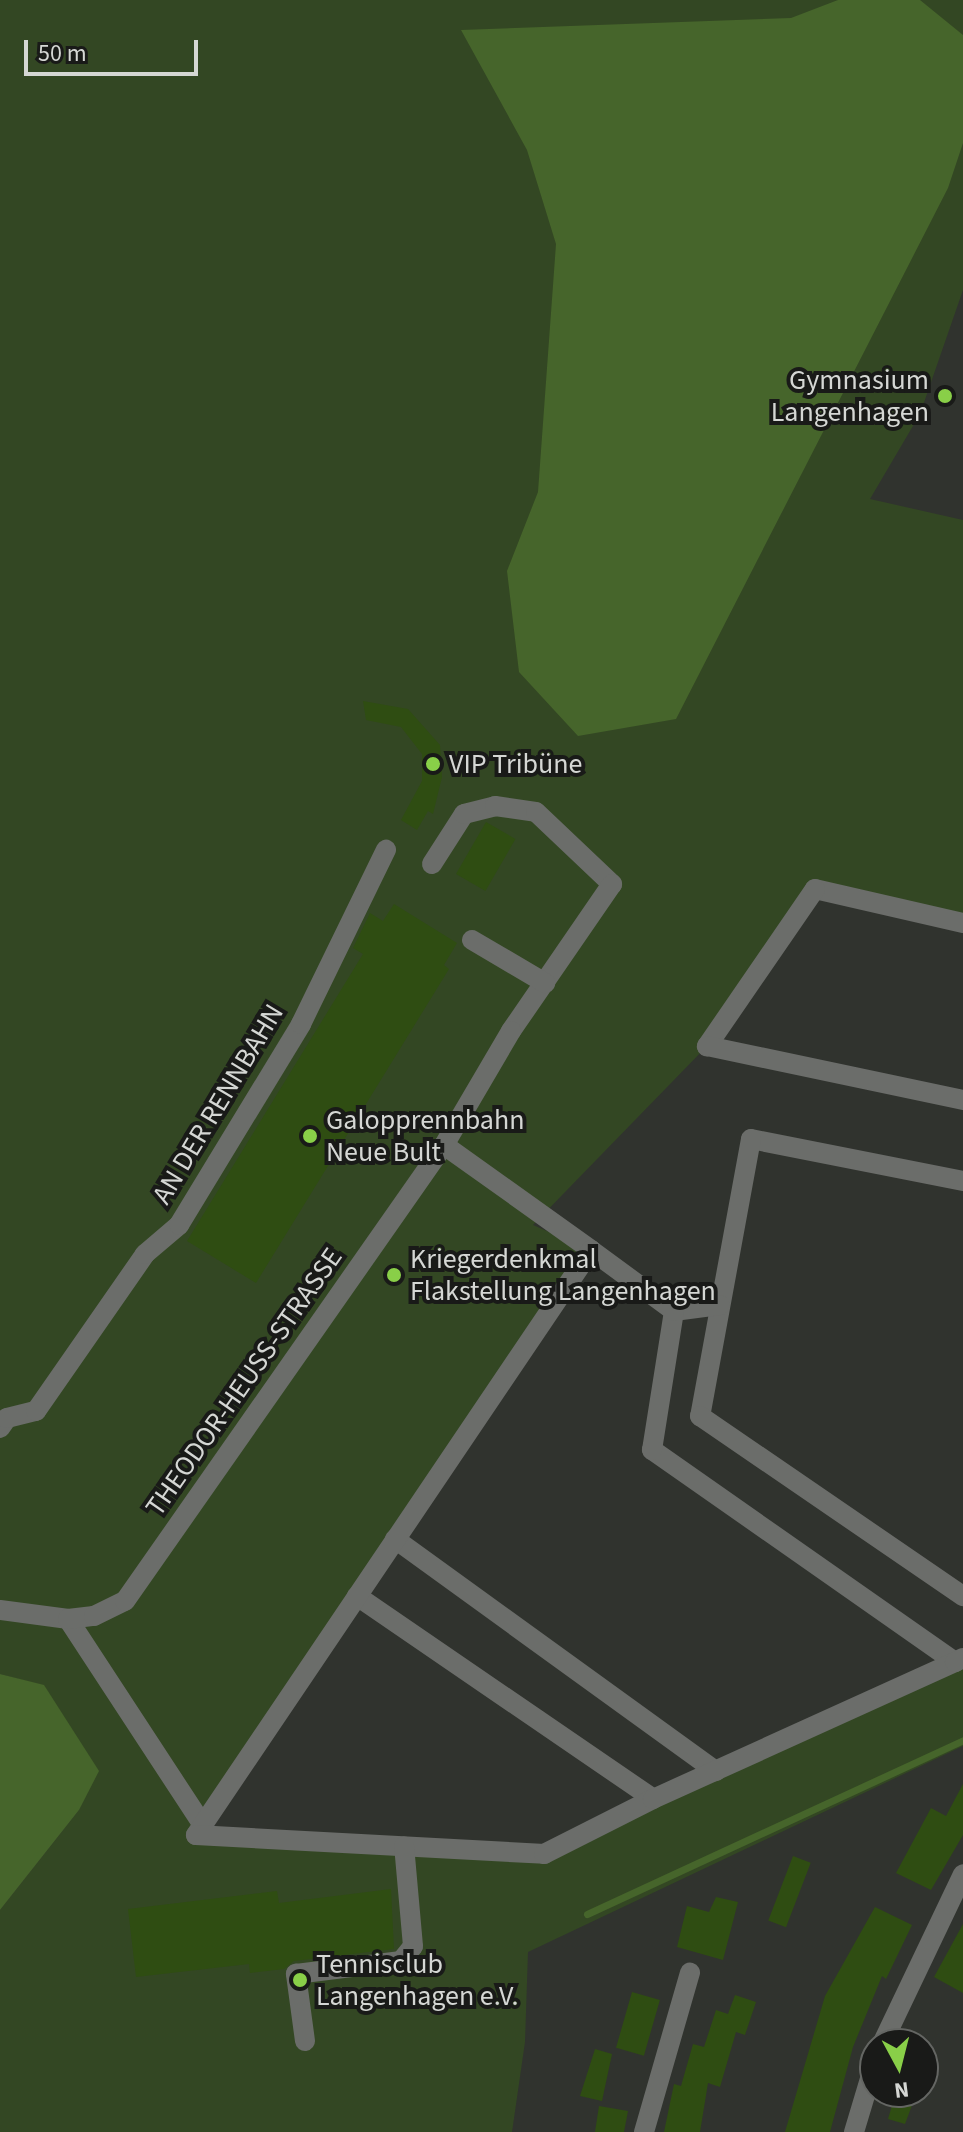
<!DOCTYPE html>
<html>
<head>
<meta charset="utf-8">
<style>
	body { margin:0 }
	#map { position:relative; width:963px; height:2132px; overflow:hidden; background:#30332e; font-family:"Source Sans 3",sans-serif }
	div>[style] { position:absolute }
	.green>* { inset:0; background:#334723 }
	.water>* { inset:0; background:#46652b }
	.stream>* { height:7px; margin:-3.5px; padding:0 3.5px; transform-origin:3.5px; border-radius:3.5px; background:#46652b }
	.building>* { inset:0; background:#2f4d12; transform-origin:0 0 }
	.minor>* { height:20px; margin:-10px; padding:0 10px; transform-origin:10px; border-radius:10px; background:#6b6d6a }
	.dots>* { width:22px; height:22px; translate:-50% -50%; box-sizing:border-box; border:4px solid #191a18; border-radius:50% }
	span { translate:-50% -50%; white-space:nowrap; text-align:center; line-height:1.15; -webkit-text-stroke:8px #191a18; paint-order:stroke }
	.poi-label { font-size:28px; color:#d5d7d4 }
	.right { translate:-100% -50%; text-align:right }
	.left { translate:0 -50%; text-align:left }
	.street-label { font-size:28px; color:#d5d7d4 }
	.north { position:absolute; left:859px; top:2028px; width:80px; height:80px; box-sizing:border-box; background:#191a18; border:2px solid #646663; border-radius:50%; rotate:173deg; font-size:22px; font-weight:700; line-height:32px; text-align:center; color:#d5d7d4 }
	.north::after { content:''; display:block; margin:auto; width:28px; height:36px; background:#89cf48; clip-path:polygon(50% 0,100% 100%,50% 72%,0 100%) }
	.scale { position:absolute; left:24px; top:40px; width:174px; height:36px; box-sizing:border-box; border:4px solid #d5d7d4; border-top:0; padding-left:10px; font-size:24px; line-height:28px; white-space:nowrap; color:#d5d7d4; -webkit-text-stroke:6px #191a18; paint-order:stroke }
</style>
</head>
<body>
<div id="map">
	<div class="green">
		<div style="clip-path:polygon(0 0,963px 0,963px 290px,920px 414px,870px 499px,963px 520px,963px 923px,815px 890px,707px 1046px,533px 1225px,591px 1250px,196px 1835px,544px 1854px,963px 1658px,963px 1746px,528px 1952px,525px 2042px,512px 2132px,0 2132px,0 1910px,79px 1810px,44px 1686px,0 1674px)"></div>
	</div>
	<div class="water">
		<div style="clip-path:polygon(838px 0,920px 0,963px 35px,963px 143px,948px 188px,676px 719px,578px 736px,519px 672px,507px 571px,538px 492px,556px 244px,527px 150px,461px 30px,791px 18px)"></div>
		<div style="clip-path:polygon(0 1674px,44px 1685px,99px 1771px,79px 1810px,0 1910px)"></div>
	</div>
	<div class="stream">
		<div style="left:587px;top:1914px;width:414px;rotate:-24.8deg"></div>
	</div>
	<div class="building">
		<div style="clip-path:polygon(363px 701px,408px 709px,440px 745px,442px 777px,433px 814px,428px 811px,417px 830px,401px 820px,422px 781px,422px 754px,401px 727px,366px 720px)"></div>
		<div style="left:486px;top:822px;width:34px;height:60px;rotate:30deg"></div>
		<div style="clip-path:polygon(394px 904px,457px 943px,444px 965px,449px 969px,256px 1283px,187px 1241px,363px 954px,353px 948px,370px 913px,383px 921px)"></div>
		<div style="clip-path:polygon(963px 1784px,963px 1835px,931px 1890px,896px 1873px,931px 1808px,946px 1816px)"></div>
		<div style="left:793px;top:1856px;width:19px;height:69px;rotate:21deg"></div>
		<div style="clip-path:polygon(391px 1889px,394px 1949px,294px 1961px,284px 1969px,250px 1973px,249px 1964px,136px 1977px,128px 1909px,277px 1891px,279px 1903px)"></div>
		<div style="clip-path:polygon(716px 1897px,738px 1902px,723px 1960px,677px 1947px,687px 1906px,709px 1912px)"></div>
		<div style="clip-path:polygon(875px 1907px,912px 1925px,886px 1979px,882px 1976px,853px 2047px,830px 2132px,785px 2132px,825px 1996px)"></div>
		<div style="clip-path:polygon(963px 1924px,963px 1993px,934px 1977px)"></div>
		<div style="left:632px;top:1992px;width:29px;height:58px;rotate:16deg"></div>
		<div style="clip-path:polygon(735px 1995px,756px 2002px,745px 2035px,736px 2032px,720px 2087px,708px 2083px,700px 2132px,664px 2132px,674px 2084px,681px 2086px,693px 2044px,704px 2047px,716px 2010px,728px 2014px)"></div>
		<div style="clip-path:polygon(595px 2049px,612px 2054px,602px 2101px,580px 2096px)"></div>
		<div style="clip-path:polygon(896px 2092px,917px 2092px,905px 2124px,888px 2119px)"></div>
		<div style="clip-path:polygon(599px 2106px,628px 2111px,624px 2132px,595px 2132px)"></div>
	</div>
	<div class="minor">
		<div style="left:432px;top:864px;width:59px;rotate:-57.4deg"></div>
		<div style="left:464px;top:814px;width:32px;rotate:-14deg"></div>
		<div style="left:495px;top:806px;width:41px;rotate:8.3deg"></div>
		<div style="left:536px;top:812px;width:105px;rotate:43.5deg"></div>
		<div style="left:612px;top:884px;width:178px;rotate:124.5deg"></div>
		<div style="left:511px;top:1031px;width:132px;rotate:120.4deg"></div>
		<div style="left:963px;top:923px;width:152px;rotate:-167.1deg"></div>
		<div style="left:815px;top:889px;width:191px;rotate:124.5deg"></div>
		<div style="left:707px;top:1046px;width:262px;rotate:11.9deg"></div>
		<div style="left:472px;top:940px;width:85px;rotate:30.5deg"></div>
		<div style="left:963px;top:1181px;width:216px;rotate:-168.8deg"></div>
		<div style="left:751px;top:1139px;width:282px;rotate:100.4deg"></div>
		<div style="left:700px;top:1416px;width:319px;rotate:34.4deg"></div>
		<div style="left:674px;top:1311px;width:46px;rotate:-7.4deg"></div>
		<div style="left:0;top:1428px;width:12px;rotate:-55deg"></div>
		<div style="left:7px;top:1418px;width:30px;rotate:-14deg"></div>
		<div style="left:36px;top:1411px;width:191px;rotate:-55.2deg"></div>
		<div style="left:145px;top:1254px;width:45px;rotate:-40.5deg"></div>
		<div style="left:179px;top:1225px;width:235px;rotate:-58.7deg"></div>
		<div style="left:301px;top:1024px;width:194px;rotate:-64deg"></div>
		<div style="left:395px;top:1539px;width:396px;rotate:35.9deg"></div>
		<div style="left:357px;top:1596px;width:359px;rotate:34.4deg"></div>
		<div style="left:0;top:1610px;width:69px;rotate:7.5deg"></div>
		<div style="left:68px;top:1619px;width:246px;rotate:56.8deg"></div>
		<div style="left:68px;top:1619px;width:26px;rotate:-7deg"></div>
		<div style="left:94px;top:1616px;width:34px;rotate:-26deg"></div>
		<div style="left:125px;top:1601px;width:557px;rotate:-55.02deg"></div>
		<div style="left:444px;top:1145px;width:181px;rotate:35.5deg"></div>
		<div style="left:955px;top:1662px;width:370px;rotate:-145deg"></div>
		<div style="left:652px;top:1450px;width:141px;rotate:-81deg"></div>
		<div style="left:674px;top:1311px;width:103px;rotate:-143.7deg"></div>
		<div style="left:591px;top:1250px;width:706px;rotate:124.03deg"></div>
		<div style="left:196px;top:1835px;width:349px;rotate:3.1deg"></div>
		<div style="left:544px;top:1854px;width:122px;rotate:-26.8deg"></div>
		<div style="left:653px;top:1799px;width:332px;rotate:-24.4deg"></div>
		<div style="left:955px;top:1662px;width:9px;rotate:-27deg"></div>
		<div style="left:305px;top:2041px;width:68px;rotate:-97.7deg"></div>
		<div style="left:296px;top:1974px;width:106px;rotate:-7.1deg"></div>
		<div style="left:401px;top:1961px;width:19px;rotate:-51deg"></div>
		<div style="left:413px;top:1946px;width:100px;rotate:-95.1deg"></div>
		<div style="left:882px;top:2044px;width:188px;rotate:-64.5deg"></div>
		<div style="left:644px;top:2132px;width:166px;rotate:-73.9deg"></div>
		<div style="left:854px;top:2132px;width:73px;rotate:-73.3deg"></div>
	</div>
	<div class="dots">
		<div style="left:945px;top:396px;background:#89cf48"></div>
		<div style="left:433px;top:764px;background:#89cf48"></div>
		<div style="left:310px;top:1136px;background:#89cf48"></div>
		<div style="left:394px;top:1275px;background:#89cf48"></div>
		<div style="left:300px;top:1980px;background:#89cf48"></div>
	</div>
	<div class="poi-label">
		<span class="right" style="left:929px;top:396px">Gymnasium<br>Langenhagen</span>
		<span class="left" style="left:449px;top:764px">VIP Tribüne</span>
		<span class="left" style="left:326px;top:1136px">Galopprennbahn<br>Neue Bult</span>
		<span class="left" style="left:410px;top:1275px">Kriegerdenkmal<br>Flakstellung Langenhagen</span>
		<span class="left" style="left:316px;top:1980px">Tennisclub<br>Langenhagen e.V.</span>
	</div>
	<div class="street-label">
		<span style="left:218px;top:1104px;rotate:-59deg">AN DER RENNBAHN</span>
		<span style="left:244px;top:1382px;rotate:-55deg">THEODOR-HEUSS-STRASSE</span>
	</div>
	<div class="north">N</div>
	<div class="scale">50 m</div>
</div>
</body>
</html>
